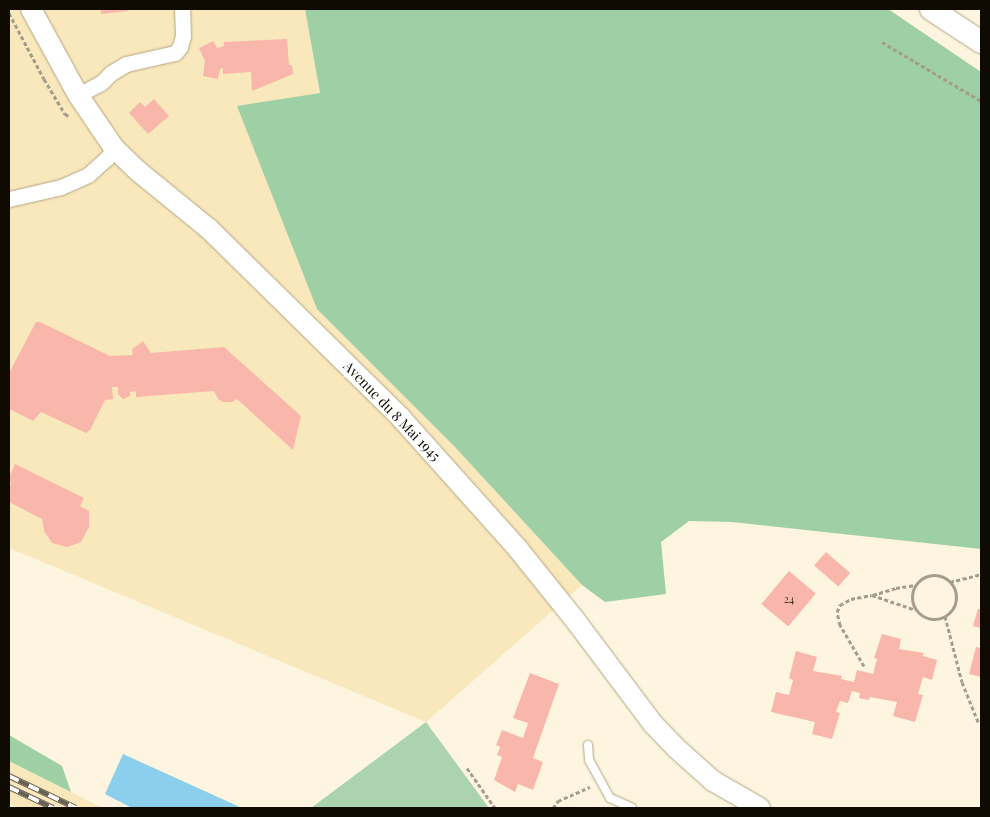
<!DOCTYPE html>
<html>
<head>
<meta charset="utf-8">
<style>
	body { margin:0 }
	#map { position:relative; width:990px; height:817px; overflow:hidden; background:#fdf5df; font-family:"Playfair Display",serif }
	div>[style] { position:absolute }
	.built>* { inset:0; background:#f8e8bc }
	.green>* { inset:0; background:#aad3ae }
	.forest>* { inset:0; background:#9fcfa4 }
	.water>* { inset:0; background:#8ccfec }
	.building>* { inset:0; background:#f9b7ab; transform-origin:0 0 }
	.path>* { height:3px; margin-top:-1.5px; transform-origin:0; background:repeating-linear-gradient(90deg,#a49d8c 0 4px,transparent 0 6.5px) }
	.path>.ring { margin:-1.5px; padding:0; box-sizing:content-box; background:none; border:3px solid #a49d8c; border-radius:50% }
	.roads { filter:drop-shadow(0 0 1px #b3a683) drop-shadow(0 0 1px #b3a683) }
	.lane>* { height:8px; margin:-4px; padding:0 4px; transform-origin:4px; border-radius:4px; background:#fff }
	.street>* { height:15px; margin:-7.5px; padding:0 7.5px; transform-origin:7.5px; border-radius:7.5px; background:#fff }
	.secondary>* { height:20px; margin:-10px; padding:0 10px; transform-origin:10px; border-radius:10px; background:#fff }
	.primary>* { height:22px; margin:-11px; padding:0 11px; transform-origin:11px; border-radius:11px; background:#fff }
	.rail>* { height:5.5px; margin-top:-2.75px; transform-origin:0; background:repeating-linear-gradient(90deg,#fff 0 11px,#676153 0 22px); box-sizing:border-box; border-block:1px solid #676153 }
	span { translate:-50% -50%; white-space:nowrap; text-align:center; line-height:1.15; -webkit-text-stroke:5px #fff; paint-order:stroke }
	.number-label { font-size:11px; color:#4a362c }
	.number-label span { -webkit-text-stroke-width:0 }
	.street-label { font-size:14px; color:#100b02 }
	.frame { position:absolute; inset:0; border:10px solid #100b02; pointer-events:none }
</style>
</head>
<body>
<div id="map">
	<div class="built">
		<div style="clip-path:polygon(9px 9px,305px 9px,320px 93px,238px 106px,454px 446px,582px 585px,426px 722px,9px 548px)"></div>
		<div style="clip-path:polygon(9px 761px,103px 808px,19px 808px,9px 804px)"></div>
	</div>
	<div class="green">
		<div style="clip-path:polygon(426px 722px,489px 808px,311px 808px)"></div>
	</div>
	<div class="forest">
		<div style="clip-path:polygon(305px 9px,888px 9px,981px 72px,981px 549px,732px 522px,689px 521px,661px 542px,666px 594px,605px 602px,582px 585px,454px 446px,317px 309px,237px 106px,320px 93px)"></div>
		<div style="clip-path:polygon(9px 735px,62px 766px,71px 792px,9px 761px)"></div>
	</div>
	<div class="water">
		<div style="clip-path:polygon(123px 754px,242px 808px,132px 808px,105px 794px)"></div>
	</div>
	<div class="building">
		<div style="clip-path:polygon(101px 9px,128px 9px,128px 11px,101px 14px)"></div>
		<div style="clip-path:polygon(287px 39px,289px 65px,292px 65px,293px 74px,252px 91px,251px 72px,223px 74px,223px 68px,220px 69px,218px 79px,203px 76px,205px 61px,199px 48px,213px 41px,217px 48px,224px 46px,224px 42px)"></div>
		<div style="clip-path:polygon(154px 99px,169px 116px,148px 134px,129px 113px,140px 102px,145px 107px)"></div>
		<div style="clip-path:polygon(36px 322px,40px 322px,110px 356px,133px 355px,132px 349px,143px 341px,151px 353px,224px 347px,301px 416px,293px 450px,237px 399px,232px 402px,223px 402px,218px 399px,214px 391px,136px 397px,136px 391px,130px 392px,130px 396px,123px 399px,118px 394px,118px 387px,112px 387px,113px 399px,105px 400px,90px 430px,86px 433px,41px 412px,33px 421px,9px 409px,9px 373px)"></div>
		<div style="clip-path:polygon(15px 464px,84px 498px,80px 506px,89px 511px,89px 527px,81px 542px,67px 547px,52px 543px,44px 531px,42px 519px,9px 502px,9px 488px,11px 483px,9px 478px)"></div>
		<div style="left:826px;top:552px;width:32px;height:18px;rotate:41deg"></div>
		<div style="left:789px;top:571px;width:35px;height:43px;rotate:40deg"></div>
		<div style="clip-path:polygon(978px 609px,981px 609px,981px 628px,973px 626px)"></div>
		<div style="clip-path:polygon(882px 634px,901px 639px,899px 649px,924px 653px,923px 656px,937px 660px,932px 680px,923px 677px,918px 694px,923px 695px,915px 722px,893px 716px,897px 702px,870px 697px,869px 700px,859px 698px,860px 693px,852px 691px,848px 703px,840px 701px,836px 712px,840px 713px,832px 739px,812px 734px,815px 722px,771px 712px,776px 692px,789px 695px,793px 680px,789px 678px,796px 651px,817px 657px,813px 671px,842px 676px,841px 679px,854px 682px,857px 670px,873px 674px,877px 659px,874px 658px)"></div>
		<div style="clip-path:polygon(976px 647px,981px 648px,981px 677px,969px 674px)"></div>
		<div style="clip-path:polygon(530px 673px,559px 684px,533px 758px,543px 762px,533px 790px,518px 784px,515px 792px,494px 780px,502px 757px,497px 755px,500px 747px,496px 745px,502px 730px,523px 738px,528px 723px,513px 718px)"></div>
	</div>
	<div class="path">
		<div style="left:9px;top:13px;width:75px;rotate:62.1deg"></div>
		<div style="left:44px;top:79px;width:41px;rotate:59deg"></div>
		<div style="left:65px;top:114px;width:4px;rotate:27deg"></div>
		<div style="left:882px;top:42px;width:115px;rotate:30.8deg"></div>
		<div class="ring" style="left:912px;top:575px;width:41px;height:41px"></div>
		<div style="left:950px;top:582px;width:32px;rotate:-14deg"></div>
		<div style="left:873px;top:595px;width:24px;rotate:-17deg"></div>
		<div style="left:896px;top:588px;width:18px;rotate:-9deg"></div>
		<div style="left:945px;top:616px;width:68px;rotate:75.6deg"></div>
		<div style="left:962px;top:682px;width:45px;rotate:68deg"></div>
		<div style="left:864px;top:666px;width:48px;rotate:-120.3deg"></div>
		<div style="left:840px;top:625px;width:13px;rotate:-103deg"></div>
		<div style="left:837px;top:612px;width:8px;rotate:-67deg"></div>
		<div style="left:840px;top:605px;width:13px;rotate:-29deg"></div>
		<div style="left:851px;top:599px;width:21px;rotate:-11deg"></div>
		<div style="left:872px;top:595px;width:46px;rotate:18.8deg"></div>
		<div style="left:467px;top:768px;width:49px;rotate:55deg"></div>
		<div style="left:553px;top:808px;width:9px;rotate:-54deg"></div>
		<div style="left:558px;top:801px;width:35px;rotate:-24deg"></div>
	</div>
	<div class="roads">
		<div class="lane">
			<div style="left:588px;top:745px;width:15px;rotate:86deg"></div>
			<div style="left:589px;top:760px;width:43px;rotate:61.1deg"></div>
			<div style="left:610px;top:798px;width:24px;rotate:24deg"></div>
		</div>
		<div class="street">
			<div style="left:78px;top:95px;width:26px;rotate:-28deg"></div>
			<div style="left:101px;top:83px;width:14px;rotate:-45deg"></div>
			<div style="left:111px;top:73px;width:17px;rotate:-31deg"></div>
			<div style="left:126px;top:64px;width:50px;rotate:-12.7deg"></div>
			<div style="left:175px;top:53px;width:8px;rotate:-50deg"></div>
			<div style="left:180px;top:47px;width:11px;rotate:-75deg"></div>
			<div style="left:183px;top:36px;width:27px;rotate:-92deg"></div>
			<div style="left:9px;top:199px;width:53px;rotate:-13deg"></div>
			<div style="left:61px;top:187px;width:30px;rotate:-24deg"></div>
			<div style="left:88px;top:175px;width:25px;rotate:-42deg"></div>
			<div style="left:107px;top:158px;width:12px;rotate:-55deg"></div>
		</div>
		<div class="secondary">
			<div style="left:31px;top:9px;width:98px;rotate:61.3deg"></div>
			<div style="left:78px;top:95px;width:64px;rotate:55.8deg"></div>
			<div style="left:114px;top:148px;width:33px;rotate:44deg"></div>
			<div style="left:138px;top:171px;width:92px;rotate:39.2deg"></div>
			<div style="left:209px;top:229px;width:269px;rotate:44.5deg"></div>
			<div style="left:401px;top:418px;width:176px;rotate:48.2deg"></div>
			<div style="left:518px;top:549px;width:91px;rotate:51.2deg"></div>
			<div style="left:575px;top:620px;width:130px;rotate:53.1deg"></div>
			<div style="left:653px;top:724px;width:33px;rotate:46deg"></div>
			<div style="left:676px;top:748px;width:50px;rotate:41.7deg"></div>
			<div style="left:713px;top:781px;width:54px;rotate:29.9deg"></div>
		</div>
		<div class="primary">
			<div style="left:931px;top:9px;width:60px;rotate:33.4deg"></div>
		</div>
	</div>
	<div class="rail">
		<div style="left:9px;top:776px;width:74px;rotate:25.5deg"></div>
		<div style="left:9px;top:787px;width:49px;rotate:25.5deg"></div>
	</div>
	<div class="number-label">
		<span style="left:789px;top:599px">24</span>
	</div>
	<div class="street-label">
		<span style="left:392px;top:411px;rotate:46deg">Avenue du 8 Mai 1945</span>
	</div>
	<div class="frame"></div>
</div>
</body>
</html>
